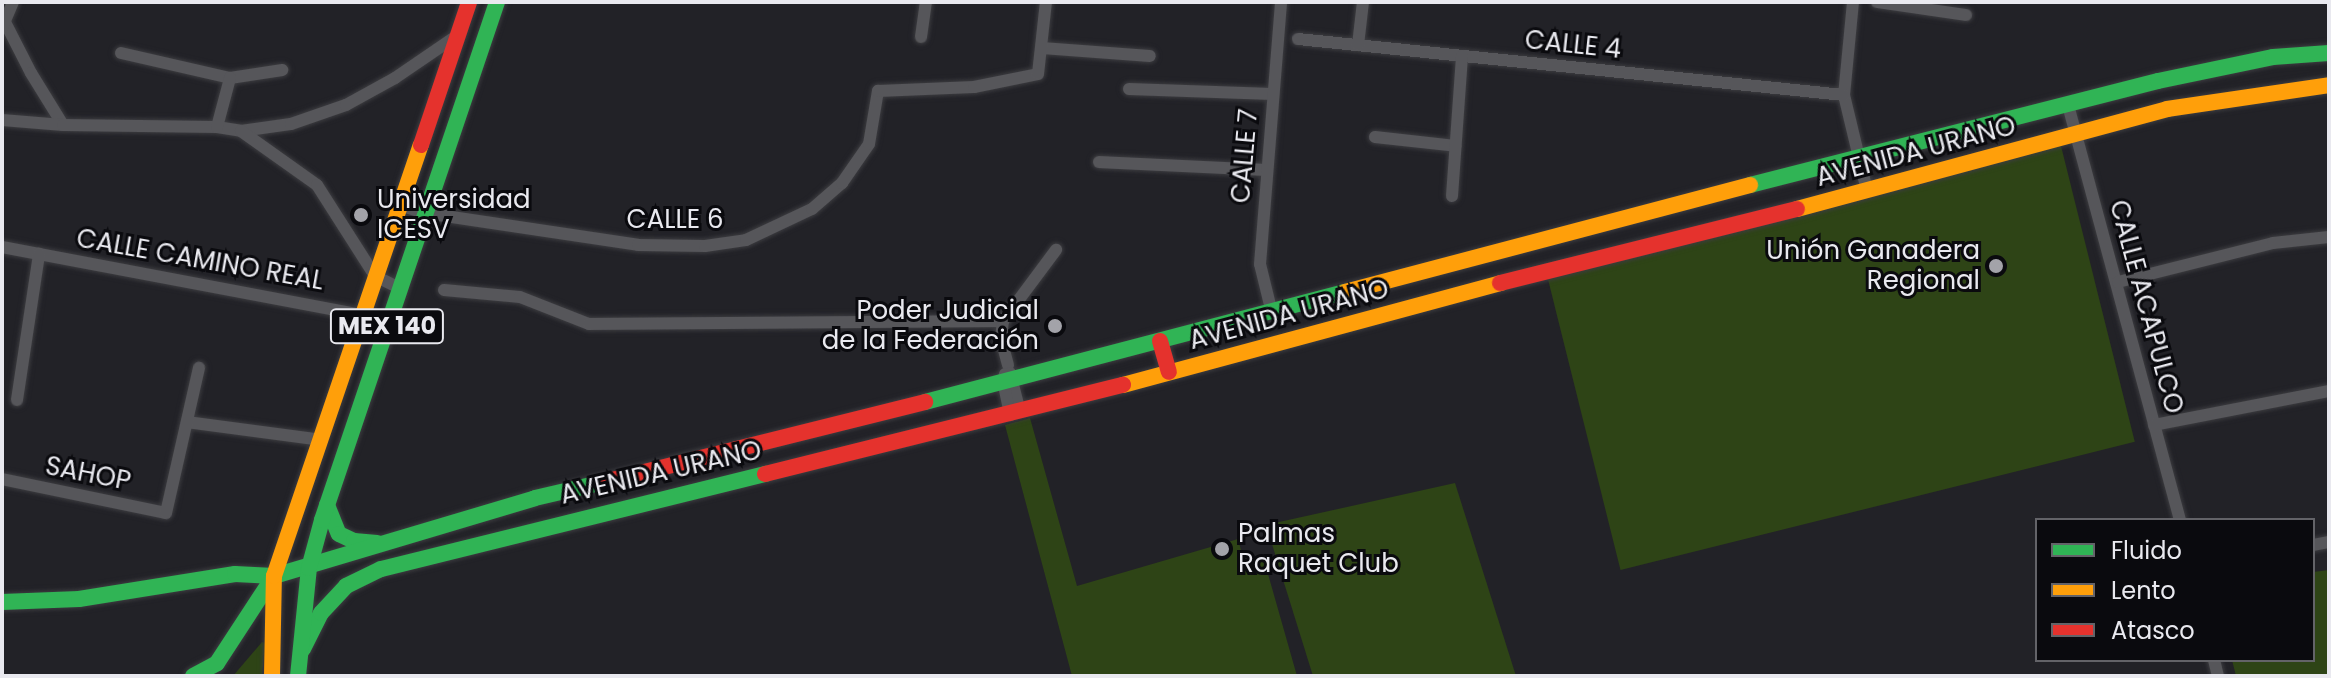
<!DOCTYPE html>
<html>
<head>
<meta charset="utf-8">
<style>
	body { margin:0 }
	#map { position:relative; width:2331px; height:678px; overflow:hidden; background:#222227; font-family:Poppins,sans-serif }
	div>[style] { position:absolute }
	.green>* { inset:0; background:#2e4416; transform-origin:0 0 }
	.roads { filter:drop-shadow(0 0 2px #3c3c40) drop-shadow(0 0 2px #3c3c40) }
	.street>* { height:12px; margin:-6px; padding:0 6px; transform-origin:6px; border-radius:6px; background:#56565a }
	.fast>* { height:16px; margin:-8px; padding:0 8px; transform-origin:8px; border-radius:8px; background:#30b455 }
	.slow>* { height:16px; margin:-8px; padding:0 8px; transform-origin:8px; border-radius:8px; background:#ff9f0a }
	.jam>* { height:16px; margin:-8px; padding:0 8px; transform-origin:8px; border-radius:8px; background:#e5322d }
	.dots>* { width:22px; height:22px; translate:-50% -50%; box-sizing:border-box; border:4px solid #0a0a0e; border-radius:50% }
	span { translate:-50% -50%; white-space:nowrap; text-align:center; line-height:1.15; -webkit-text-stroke:6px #0a0a0e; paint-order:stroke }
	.shield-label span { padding:2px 6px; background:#0a0a0e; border:2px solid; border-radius:6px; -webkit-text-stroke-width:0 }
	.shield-label { font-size:24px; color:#e9e9ef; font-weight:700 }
	.street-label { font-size:26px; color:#e9e9ef }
	.poi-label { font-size:26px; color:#e9e9ef }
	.left { translate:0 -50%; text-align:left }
	.right { translate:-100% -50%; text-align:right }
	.frame { position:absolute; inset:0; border:4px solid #e9e9ef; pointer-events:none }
	.legend { position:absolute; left:2035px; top:518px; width:280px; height:144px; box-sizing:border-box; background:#0a0a0e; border:2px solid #636368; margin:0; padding:10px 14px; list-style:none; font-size:24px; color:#e9e9ef }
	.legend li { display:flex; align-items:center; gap:16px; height:40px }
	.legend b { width:40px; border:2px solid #636368 }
</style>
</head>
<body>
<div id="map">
	<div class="green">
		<div style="left:2060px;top:142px;width:309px;height:530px;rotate:76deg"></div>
		<div style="clip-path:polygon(1030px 418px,1077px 586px,1238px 539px,1245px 565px,1264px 560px,1297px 676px,1072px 676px,1005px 425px)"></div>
		<div style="clip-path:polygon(1455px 483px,1516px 676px,1313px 676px,1266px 525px)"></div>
		<div style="clip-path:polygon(2329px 570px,2329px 676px,2236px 676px,2232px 660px,2313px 660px,2313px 572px)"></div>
		<div style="clip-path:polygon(262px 642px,265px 643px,262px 676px,233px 676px)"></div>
	</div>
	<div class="roads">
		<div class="street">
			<div style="left:1853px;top:2px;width:93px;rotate:95.5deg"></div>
			<div style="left:1844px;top:95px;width:99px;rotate:76.5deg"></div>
			<div style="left:1877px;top:2px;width:90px;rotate:8.3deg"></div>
			<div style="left:6px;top:24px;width:55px;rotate:63deg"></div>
			<div style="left:31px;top:73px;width:61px;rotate:58.4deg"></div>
			<div style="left:2px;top:28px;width:28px;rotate:-67deg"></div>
			<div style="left:921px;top:37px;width:35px;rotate:-82deg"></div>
			<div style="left:1298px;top:39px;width:549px;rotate:5.86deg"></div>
			<div style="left:1358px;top:45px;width:43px;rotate:-83.4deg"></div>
			<div style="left:1042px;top:48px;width:108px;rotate:4.2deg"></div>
			<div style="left:121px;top:53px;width:112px;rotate:12.9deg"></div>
			<div style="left:230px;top:78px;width:53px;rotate:-8.7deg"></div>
			<div style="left:1129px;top:89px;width:144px;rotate:2deg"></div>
			<div style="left:2068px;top:105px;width:430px;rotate:74.9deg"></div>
			<div style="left:2px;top:120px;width:61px;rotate:4.7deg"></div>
			<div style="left:63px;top:125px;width:154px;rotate:0.7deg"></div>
			<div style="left:217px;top:127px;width:24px;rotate:9deg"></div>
			<div style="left:241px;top:131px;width:50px;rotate:-8deg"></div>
			<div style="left:291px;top:124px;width:58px;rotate:-19.1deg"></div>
			<div style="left:346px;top:105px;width:56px;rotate:-28.9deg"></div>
			<div style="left:395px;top:78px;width:76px;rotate:-34.3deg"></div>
			<div style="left:217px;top:127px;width:51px;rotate:-75.1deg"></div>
			<div style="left:241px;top:131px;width:93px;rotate:35.4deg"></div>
			<div style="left:317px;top:185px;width:108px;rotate:57.5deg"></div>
			<div style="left:375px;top:276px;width:28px;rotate:26deg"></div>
			<div style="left:1375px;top:137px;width:81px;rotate:6.3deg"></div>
			<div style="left:1099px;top:162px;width:167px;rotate:2.7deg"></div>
			<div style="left:1452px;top:196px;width:140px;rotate:-85.9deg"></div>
			<div style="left:399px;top:205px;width:27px;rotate:17deg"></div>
			<div style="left:425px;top:213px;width:215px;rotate:8.5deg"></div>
			<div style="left:638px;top:245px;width:67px;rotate:0.9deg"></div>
			<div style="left:705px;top:246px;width:41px;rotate:-8.3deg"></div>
			<div style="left:746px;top:240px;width:73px;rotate:-25.2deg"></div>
			<div style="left:812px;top:209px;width:40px;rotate:-41deg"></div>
			<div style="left:842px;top:183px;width:47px;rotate:-55.3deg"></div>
			<div style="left:869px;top:144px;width:54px;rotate:-80.4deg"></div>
			<div style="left:878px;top:91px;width:96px;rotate:-2.4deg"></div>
			<div style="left:974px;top:87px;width:65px;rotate:-11.5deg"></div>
			<div style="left:1038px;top:74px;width:72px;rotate:-83.7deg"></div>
			<div style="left:2px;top:247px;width:394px;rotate:10.7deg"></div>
			<div style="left:2118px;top:282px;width:160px;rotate:-14.1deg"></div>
			<div style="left:2273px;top:243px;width:56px;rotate:-6.1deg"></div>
			<div style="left:444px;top:290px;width:76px;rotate:5.3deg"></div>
			<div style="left:520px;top:297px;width:74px;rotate:21.4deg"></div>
			<div style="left:589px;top:324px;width:414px;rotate:-0.4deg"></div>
			<div style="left:1272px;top:313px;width:50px;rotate:-103.8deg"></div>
			<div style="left:1260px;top:264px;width:263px;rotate:-85.4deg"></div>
			<div style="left:1008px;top:365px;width:27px;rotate:-105deg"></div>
			<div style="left:1001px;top:339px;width:18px;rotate:-84deg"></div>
			<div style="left:1003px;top:321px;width:89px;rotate:-53.3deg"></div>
			<div style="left:1010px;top:373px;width:40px;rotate:75.6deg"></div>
			<div style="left:1005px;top:374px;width:7px;rotate:106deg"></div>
			<div style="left:1003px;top:381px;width:35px;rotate:78deg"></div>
			<div style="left:17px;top:400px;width:148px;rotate:-81.4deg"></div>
			<div style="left:187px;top:422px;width:136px;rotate:7.6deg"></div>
			<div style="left:2154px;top:425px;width:178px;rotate:-11deg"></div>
			<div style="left:2px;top:479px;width:167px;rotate:11.7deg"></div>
			<div style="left:166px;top:513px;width:149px;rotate:-77.2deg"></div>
			<div style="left:2313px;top:545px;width:16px;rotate:-11deg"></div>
			<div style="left:2214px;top:660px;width:16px;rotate:76deg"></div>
		</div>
		<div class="fast">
			<div style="left:1750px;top:185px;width:421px;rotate:-14.3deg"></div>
			<div style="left:2158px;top:81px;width:117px;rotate:-11.8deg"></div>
			<div style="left:2273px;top:57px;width:56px;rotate:-4.1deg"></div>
			<div style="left:925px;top:402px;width:434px;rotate:-14.7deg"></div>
			<div style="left:327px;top:505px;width:31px;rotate:68deg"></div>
			<div style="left:339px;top:534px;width:17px;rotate:25deg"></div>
			<div style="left:354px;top:541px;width:23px;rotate:5deg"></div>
			<div style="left:2px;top:602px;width:77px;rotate:-2.2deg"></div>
			<div style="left:79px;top:599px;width:158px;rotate:-9.1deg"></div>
			<div style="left:235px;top:574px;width:39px;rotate:3deg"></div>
			<div style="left:303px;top:649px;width:40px;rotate:-63.4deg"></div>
			<div style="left:321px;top:613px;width:37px;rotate:-47deg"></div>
			<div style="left:346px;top:586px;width:39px;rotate:-26deg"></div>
			<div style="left:381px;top:569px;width:396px;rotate:-13.9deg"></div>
			<div style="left:193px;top:676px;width:27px;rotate:-28deg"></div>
			<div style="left:217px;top:663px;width:104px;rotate:-56.8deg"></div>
			<div style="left:274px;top:576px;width:272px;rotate:-16.6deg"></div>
			<div style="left:535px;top:498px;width:75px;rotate:-13.1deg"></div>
			<div style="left:298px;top:676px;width:109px;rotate:-84.2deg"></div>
			<div style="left:309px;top:568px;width:50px;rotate:-74.8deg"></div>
			<div style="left:322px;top:520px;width:547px;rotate:-71.33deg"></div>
		</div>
		<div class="slow">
			<div style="left:1797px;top:209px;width:383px;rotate:-15.1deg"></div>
			<div style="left:2167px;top:109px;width:164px;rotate:-8.4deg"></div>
			<div style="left:1345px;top:292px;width:419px;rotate:-14.8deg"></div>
			<div style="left:1123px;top:385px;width:391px;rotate:-15.1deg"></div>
			<div style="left:272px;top:676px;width:100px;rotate:-88.9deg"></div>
			<div style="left:274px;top:576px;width:455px;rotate:-71.2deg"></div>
		</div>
		<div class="jam">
			<div style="left:421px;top:145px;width:151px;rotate:-71.4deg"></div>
			<div style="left:1500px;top:283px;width:306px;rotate:-14deg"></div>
			<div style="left:1160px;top:341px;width:32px;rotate:74deg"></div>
			<div style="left:765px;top:474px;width:369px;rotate:-14deg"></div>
			<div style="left:608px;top:481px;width:327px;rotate:-14deg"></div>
		</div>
	</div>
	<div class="dots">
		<div style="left:361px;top:215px;background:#a3a3a9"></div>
		<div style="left:1996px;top:266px;background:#a3a3a9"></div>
		<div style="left:1055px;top:326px;background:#a3a3a9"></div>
		<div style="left:1222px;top:549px;background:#a3a3a9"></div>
	</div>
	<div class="shield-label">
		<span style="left:387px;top:326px">MEX 140</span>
	</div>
	<div class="street-label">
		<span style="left:1573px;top:45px;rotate:6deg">CALLE 4</span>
		<span style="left:1916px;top:152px;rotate:-15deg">AVENIDA URANO</span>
		<span style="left:1245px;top:156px;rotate:-85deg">CALLE 7</span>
		<span style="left:675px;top:220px">CALLE 6</span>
		<span style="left:200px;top:260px;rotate:10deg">CALLE CAMINO REAL</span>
		<span style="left:2146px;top:307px;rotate:75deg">CALLE ACAPULCO</span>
		<span style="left:1289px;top:315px;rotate:-15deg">AVENIDA URANO</span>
		<span style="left:661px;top:473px;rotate:-13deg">AVENIDA URANO</span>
		<span style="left:88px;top:474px;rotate:11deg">SAHOP</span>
	</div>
	<div class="poi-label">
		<span class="left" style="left:377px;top:215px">Universidad<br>ICESV</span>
		<span class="right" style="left:1980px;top:266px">Unión Ganadera<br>Regional</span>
		<span class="right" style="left:1039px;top:326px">Poder Judicial<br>de la Federación</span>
		<span class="left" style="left:1238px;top:549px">Palmas<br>Raquet Club</span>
	</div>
	<div class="frame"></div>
	<ul class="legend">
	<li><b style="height:10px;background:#30b455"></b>Fluido</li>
	<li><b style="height:10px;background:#ff9f0a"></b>Lento</li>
	<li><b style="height:10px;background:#e5322d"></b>Atasco</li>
	</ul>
</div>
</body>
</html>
